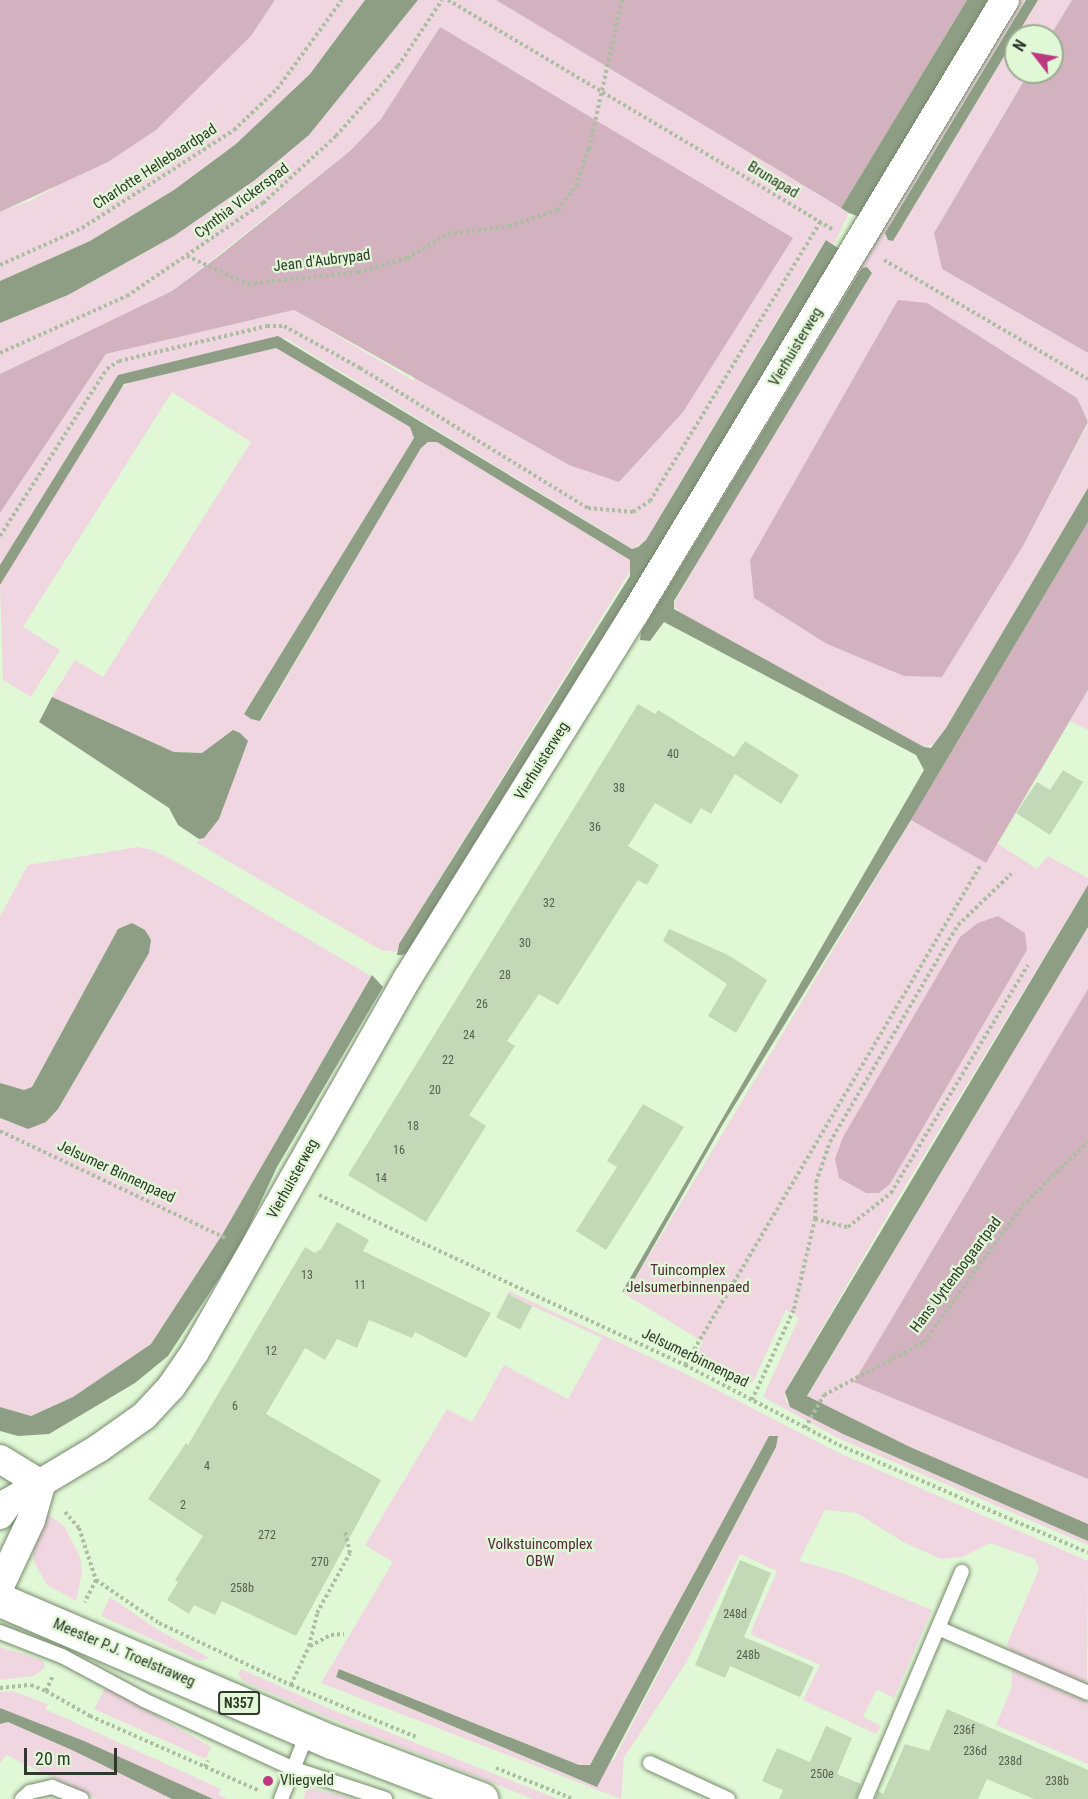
<!DOCTYPE html>
<html>
<head>
<meta charset="utf-8">
<style>
	body { margin:0 }
	#map { position:relative; width:1088px; height:1799px; overflow:hidden; background:#e1f8d6; font-family:"Roboto Condensed",sans-serif }
	div>[style] { position:absolute }
	.green>* { inset:0; background:#f0d6e1 }
	.forest>* { inset:0; background:#d3b2c0 }
	.water>* { inset:0; background:#8d9e85 }
	.building>* { inset:0; background:#c2d8b7; transform-origin:0 0 }
	.path>* { height:4px; margin-top:-2px; transform-origin:0; background:repeating-linear-gradient(90deg,#abbea2 0 3px,transparent 0 6px) }
	.roads { filter:drop-shadow(0 0 2px #768a6c) drop-shadow(0 0 2px #768a6c) }
	.service>* { height:14px; margin:-7px; padding:0 7px; transform-origin:7px; border-radius:7px; background:#fff }
	.minor>* { height:28px; margin:-14px; padding:0 14px; transform-origin:14px; border-radius:14px; background:#fff }
	.primary>* { height:33px; margin:-16.5px; padding:0 16.5px; transform-origin:16.5px; border-radius:16.5px; background:#fff }
	.dots>* { width:16px; height:16px; translate:-50% -50%; box-sizing:border-box; border:3px solid #e1f8d6; border-radius:50% }
	span { translate:-50% -50%; white-space:nowrap; text-align:center; line-height:1.15; -webkit-text-stroke:4.5px #e1f8d6; paint-order:stroke }
	.number-label { font-size:12px; color:#556150 }
	.number-label span { -webkit-text-stroke-width:0 }
	.shield-label span { padding:2px 4px; background:#e1f8d6; border:2px solid; border-radius:4px; -webkit-text-stroke-width:0 }
	.shield-label { font-size:14px; color:#31392d; font-weight:700 }
	.street-label { font-size:15px; color:#31392d }
	.park-label { font-size:15px; color:#54283d }
	.poi-label { font-size:15px; color:#31392d }
	.left { translate:0 -50%; text-align:left }
	.north { position:absolute; left:1004px; top:24px; width:60px; height:60px; box-sizing:border-box; background:#e1f8d6; border:2px solid #9bac92; border-radius:50%; rotate:301deg; font-size:16px; font-weight:700; line-height:24px; text-align:center; color:#31392d }
	.north::after { content:''; display:block; margin:auto; width:21px; height:27px; background:#bc3981; clip-path:polygon(50% 0,100% 100%,50% 72%,0 100%) }
	.scale { position:absolute; left:24px; top:1748px; width:93px; height:27px; box-sizing:border-box; border:3px solid #31392d; border-top:0; padding-left:8px; font-size:18px; line-height:21px; white-space:nowrap; color:#31392d; -webkit-text-stroke:4px #e1f8d6; paint-order:stroke }
</style>
</head>
<body>
<div id="map">
	<div class="green">
		<div style="clip-path:polygon(275px 0,365px 0,310px 74px,236px 144px,174px 190px,90px 241px,0 281px,0 212px,32px 200px,156px 130px,251px 36px)"></div>
		<div style="clip-path:polygon(418px 0,496px 0,849px 213px,834px 244px,826px 240px,814px 258px,646px 540px,633px 549px,285px 338px,118px 375px,0 565px,0 513px,106px 354px,294px 310px,414px 381px,440px 27px,381px 119px,350px 151px,172px 291px,0 374px,0 323px,68px 295px,174px 236px,255px 180px,309px 135px)"></div>
		<div style="clip-path:polygon(1015px 0,1026px 0,885px 233px,893px 241px,1016px 37px,1016px 72px,1029px 72px,934px 233px,942px 269px,1088px 353px,1088px 422px,1076px 397px,927px 303px,942px 677px,1023px 546px,1088px 424px,1088px 488px,946px 728px,937px 743px,924px 747px,682px 614px,673px 605px,867px 267px,862px 268px,641px 632px,635px 627px)"></div>
		<div style="clip-path:polygon(1038px 0,1072px 0,1050px 36px,1016px 36px)"></div>
		<div style="clip-path:polygon(276px 348px,410px 427px,414px 438px,244px 714px,251px 719px,261px 721px,421px 448px,428px 442px,437px 442px,630px 560px,632px 568px,399px 944px,397px 952px,381px 950px,197px 843px,219px 819px,235px 772px,233px 730px,202px 753px,174px 752px,52px 697px,75px 660px,103px 677px,251px 442px,172px 392px,23px 627px,60px 650px,31px 697px,3px 680px,0 585px,119px 390px,131px 381px)"></div>
		<div style="clip-path:polygon(1088px 690px,1088px 730px,1070px 721px)"></div>
		<div style="clip-path:polygon(evenodd,911px 820px,986px 863px,997px 843px,1037px 869px,1048px 856px,1088px 878px,1088px 885px,895px 1203px,791px 1381px,785px 1392px,786px 1402px,843px 1434px,1088px 1541px,1088px 1545px,840px 1439px,763px 1397px,799px 1318px,786px 1310px,753px 1382px,742px 1386px,692px 1360px,703px 1342px,622px 1292px,629px 1289px,911px 820px,1027px 950px,890px 1184px,879px 1193px,1027px 950px)"></div>
		<div style="clip-path:polygon(137px 847px,153px 850px,184px 866px,371px 976px,222px 1235px,151px 1344px,73px 1397px,30px 1416px,0 1407px,0 1118px,8px 1122px,46px 1122px,58px 1109px,149px 953px,118px 929px,32px 1087px,24px 1090px,7px 1086px,0 1083px,0 916px,28px 865px)"></div>
		<div style="clip-path:polygon(1088px 927px,1088px 1524px,910px 1447px,807px 1397px)"></div>
		<div style="clip-path:polygon(evenodd,509px 1291px,686px 1374px,837px 1452px,1088px 1561px,1087px 1685px,1010px 1650px,1007px 1644px,1039px 1569px,1035px 1559px,990px 1543px,962px 1557px,941px 1559px,903px 1542px,857px 1513px,825px 1510px,799px 1561px,842px 1573px,932px 1610px,894px 1698px,877px 1689px,863px 1717px,881px 1726px,876px 1734px,803px 1700px,820px 1665px,750px 1634px,777px 1571px,740px 1554px,687px 1661px,624px 1758px,621px 1799px,321px 1683px,393px 1562px,365px 1545px,447px 1409px,472px 1422px,504px 1365px,568px 1399px,602px 1338px,532px 1306px,508px 1294px,509px 1291px,769px 1436px,778px 1436px,776px 1447px,614px 1759px,582px 1781px,336px 1677px,340px 1669px,579px 1765px,590px 1765px,769px 1436px)"></div>
		<div style="clip-path:polygon(45px 1512px,64px 1526px,80px 1557px,82px 1572px,76px 1601px,47px 1585px,34px 1562px,32px 1544px)"></div>
		<div style="clip-path:polygon(110px 1597px,158px 1630px,210px 1658px,200px 1661px,101px 1616px)"></div>
		<div style="clip-path:polygon(0 1647px,42px 1660px,45px 1667px,34px 1676px,0 1680px)"></div>
		<div style="clip-path:polygon(241px 1669px,335px 1711px,558px 1799px,533px 1799px,332px 1719px,243px 1681px,238px 1674px)"></div>
		<div style="clip-path:polygon(1012px 1670px,1088px 1702px,1088px 1764px,996px 1725px,1011px 1689px)"></div>
		<div style="clip-path:polygon(106px 1687px,211px 1747px,206px 1759px,94px 1709px)"></div>
		<div style="clip-path:polygon(12px 1691px,48px 1704px,45px 1709px,221px 1789px,219px 1795px,227px 1799px,213px 1799px,0 1708px,0 1692px)"></div>
		<div style="clip-path:polygon(8px 1722px,74px 1751px,172px 1799px,97px 1799px,6px 1755px,0 1763px,0 1724px)"></div>
		<div style="clip-path:polygon(306px 1787px,354px 1799px,304px 1799px)"></div>
	</div>
	<div class="forest">
		<div style="clip-path:polygon(0 0,275px 0,251px 36px,156px 130px,108px 162px,0 212px)"></div>
		<div style="clip-path:polygon(496px 0,967px 0,841px 208px)"></div>
		<div style="clip-path:polygon(1072px 0,1088px 0,1088px 353px,942px 269px,934px 233px,1029px 72px,1052px 72px,1050px 36px)"></div>
		<div style="clip-path:polygon(440px 27px,793px 238px,683px 412px,619px 482px,569px 465px,294px 310px,106px 354px,0 513px,0 374px,172px 291px,224px 252px,350px 151px,381px 119px)"></div>
		<div style="clip-path:polygon(898px 300px,927px 303px,1077px 398px,1088px 422px,1023px 546px,942px 677px,904px 676px,827px 644px,754px 598px,750px 560px)"></div>
		<div style="clip-path:polygon(1088px 522px,1088px 690px,986px 863px,911px 820px)"></div>
		<div style="clip-path:polygon(998px 916px,1025px 933px,1027px 950px,890px 1184px,879px 1193px,866px 1193px,839px 1178px,835px 1159px,843px 1137px,960px 937px,978px 923px)"></div>
		<div style="clip-path:polygon(1088px 989px,1088px 1479px,854px 1382px)"></div>
	</div>
	<div class="water">
		<div style="clip-path:polygon(365px 0,418px 0,309px 135px,255px 180px,174px 236px,68px 295px,0 323px,0 281px,90px 241px,174px 190px,236px 144px,310px 74px)"></div>
		<div style="clip-path:polygon(967px 0,988px 0,860px 217px,849px 213px,841px 208px)"></div>
		<div style="clip-path:polygon(1026px 0,1038px 0,893px 241px,888px 240px,885px 233px)"></div>
		<div style="clip-path:polygon(826px 240px,841px 250px,726px 443px,407px 953px,402px 955px,397px 955px,399px 944px,630px 576px,630px 560px,437px 442px,428px 442px,421px 448px,260px 721px,251px 719px,244px 714px,414px 438px,410px 427px,276px 348px,124px 384px,0 585px,0 565px,118px 375px,278px 336px,632px 549px,638px 547px,646px 540px)"></div>
		<div style="clip-path:polygon(867px 267px,872px 273px,674px 601px,674px 609px,924px 747px,931px 748px,946px 728px,1088px 488px,1088px 522px,911px 820px,723px 1124px,629px 1289px,622px 1292px,924px 770px,916px 755px,664px 622px,650px 641px,640px 640px,641px 632px,862px 268px)"></div>
		<div style="clip-path:polygon(52px 697px,174px 752px,202px 753px,233px 730px,240px 733px,248px 741px,219px 819px,204px 838px,199px 839px,178px 825px,169px 808px,39px 722px)"></div>
		<div style="clip-path:polygon(1088px 885px,1088px 927px,807px 1396px,910px 1447px,1088px 1524px,1088px 1541px,843px 1434px,790px 1407px,785px 1392px)"></div>
		<div style="clip-path:polygon(132px 923px,145px 930px,151px 940px,149px 953px,58px 1109px,46px 1122px,28px 1129px,0 1118px,0 1083px,24px 1090px,32px 1087px,118px 929px)"></div>
		<div style="clip-path:polygon(372px 975px,383px 987px,277px 1167px,239px 1248px,168px 1356px,135px 1383px,49px 1434px,18px 1436px,0 1431px,0 1407px,31px 1416px,73px 1397px,151px 1344px,222px 1235px)"></div>
		<div style="clip-path:polygon(769px 1436px,778px 1436px,776px 1447px,597px 1787px,336px 1677px,339px 1669px,579px 1765px,590px 1765px)"></div>
		<div style="clip-path:polygon(0 1708px,84px 1741px,213px 1799px,172px 1799px,74px 1751px,8px 1722px,0 1724px)"></div>
	</div>
	<div class="building">
		<div style="clip-path:polygon(638px 704px,655px 714px,658px 710px,734px 757px,745px 741px,799px 775px,781px 804px,735px 774px,711px 814px,701px 808px,691px 824px,655px 803px,628px 846px,659px 865px,647px 885px,638px 880px,558px 1005px,539px 994px,507px 1041px,515px 1046px,469px 1115px,486px 1126px,426px 1222px,348px 1175px)"></div>
		<div style="clip-path:polygon(1063px 770px,1083px 782px,1050px 835px,1016px 813px,1037px 782px,1050px 790px)"></div>
		<div style="clip-path:polygon(669px 929px,728px 955px,767px 980px,736px 1033px,708px 1016px,727px 984px,663px 941px)"></div>
		<div style="clip-path:polygon(643px 1104px,684px 1127px,606px 1250px,576px 1231px,617px 1167px,607px 1161px)"></div>
		<div style="clip-path:polygon(337px 1222px,369px 1240px,363px 1251px,491px 1313px,466px 1358px,415px 1332px,412px 1338px,369px 1320px,357px 1348px,337px 1339px,325px 1360px,305px 1348px,266px 1414px,381px 1480px,296px 1636px,222px 1601px,215px 1615px,194px 1605px,189px 1614px,167px 1600px,178px 1582px,175px 1580px,203px 1536px,148px 1499px,186px 1443px,188px 1445px,305px 1247px,315px 1253px,321px 1249px)"></div>
		<div style="left:508px;top:1294px;width:27px;height:26px;rotate:27deg"></div>
		<div style="clip-path:polygon(740px 1560px,771px 1573px,744px 1637px,814px 1667px,800px 1697px,730px 1666px,725px 1678px,695px 1665px)"></div>
		<div style="clip-path:polygon(947px 1709px,1088px 1770px,1088px 1799px,1034px 1799px,987px 1779px,978px 1799px,875px 1799px,878px 1791px,883px 1794px,905px 1744px,929px 1751px)"></div>
		<div style="clip-path:polygon(826px 1726px,852px 1738px,837px 1774px,861px 1784px,856px 1799px,779px 1799px,783px 1790px,762px 1781px,777px 1748px,810px 1762px)"></div>
	</div>
	<div class="path">
		<div style="left:448px;top:0;width:449px;rotate:30.8deg"></div>
		<div style="left:187px;top:256px;width:67px;rotate:24.7deg"></div>
		<div style="left:248px;top:284px;width:111px;rotate:-6.2deg"></div>
		<div style="left:358px;top:272px;width:51px;rotate:-15.9deg"></div>
		<div style="left:407px;top:258px;width:48px;rotate:-30.3deg"></div>
		<div style="left:448px;top:234px;width:62px;rotate:-7.5deg"></div>
		<div style="left:509px;top:226px;width:52px;rotate:-18.1deg"></div>
		<div style="left:558px;top:210px;width:30px;rotate:-53deg"></div>
		<div style="left:576px;top:186px;width:39px;rotate:-71deg"></div>
		<div style="left:589px;top:149px;width:153px;rotate:-77.5deg"></div>
		<div style="left:884px;top:260px;width:236px;rotate:30.3deg"></div>
		<div style="left:0;top:265px;width:90px;rotate:-24.3deg"></div>
		<div style="left:82px;top:228px;width:181px;rotate:-32.8deg"></div>
		<div style="left:234px;top:130px;width:59px;rotate:-43.6deg"></div>
		<div style="left:277px;top:89px;width:110px;rotate:-53.9deg"></div>
		<div style="left:0;top:353px;width:139px;rotate:-24.2deg"></div>
		<div style="left:127px;top:296px;width:165px;rotate:-34.4deg"></div>
		<div style="left:263px;top:203px;width:99px;rotate:-42.5deg"></div>
		<div style="left:336px;top:136px;width:94px;rotate:-48.5deg"></div>
		<div style="left:398px;top:66px;width:79px;rotate:-56.3deg"></div>
		<div style="left:0;top:536px;width:198px;rotate:-57.4deg"></div>
		<div style="left:107px;top:369px;width:14px;rotate:-34deg"></div>
		<div style="left:119px;top:361px;width:152px;rotate:-13.3deg"></div>
		<div style="left:267px;top:326px;width:17px"></div>
		<div style="left:284px;top:326px;width:87px;rotate:28.9deg"></div>
		<div style="left:360px;top:368px;width:268px;rotate:31.6deg"></div>
		<div style="left:588px;top:508px;width:45px;rotate:5.1deg"></div>
		<div style="left:633px;top:512px;width:20px;rotate:-33deg"></div>
		<div style="left:650px;top:501px;width:327px;rotate:-58.6deg"></div>
		<div style="left:0;top:1131px;width:249px;rotate:25.4deg"></div>
		<div style="left:319px;top:1195px;width:404px;rotate:24.9deg"></div>
		<div style="left:685px;top:1365px;width:174px;rotate:27.5deg"></div>
		<div style="left:839px;top:1445px;width:271px;rotate:23.4deg"></div>
		<div style="left:815px;top:1219px;width:34px;rotate:14deg"></div>
		<div style="left:848px;top:1227px;width:55px;rotate:-38.3deg"></div>
		<div style="left:891px;top:1193px;width:266px;rotate:-59deg"></div>
		<div style="left:685px;top:1365px;width:580px;rotate:-59.41deg"></div>
		<div style="left:752px;top:1400px;width:100px;rotate:-65.2deg"></div>
		<div style="left:794px;top:1309px;width:92px;rotate:-76.9deg"></div>
		<div style="left:815px;top:1219px;width:37px;rotate:-88deg"></div>
		<div style="left:816px;top:1182px;width:42px;rotate:-70.7deg"></div>
		<div style="left:830px;top:1142px;width:252px;rotate:-59.5deg"></div>
		<div style="left:958px;top:925px;width:74px;rotate:-43.9deg"></div>
		<div style="left:805px;top:1428px;width:38px;rotate:-60deg"></div>
		<div style="left:824px;top:1395px;width:113px;rotate:-27.9deg"></div>
		<div style="left:924px;top:1342px;width:168px;rotate:-54.2deg"></div>
		<div style="left:1022px;top:1206px;width:92px;rotate:-44.1deg"></div>
		<div style="left:65px;top:1512px;width:21px;rotate:49deg"></div>
		<div style="left:79px;top:1528px;width:55px;rotate:71.9deg"></div>
		<div style="left:96px;top:1580px;width:25px;rotate:117deg"></div>
		<div style="left:96px;top:1580px;width:76px;rotate:34.3deg"></div>
		<div style="left:159px;top:1623px;width:146px;rotate:25.2deg"></div>
		<div style="left:291px;top:1685px;width:135px;rotate:22.6deg"></div>
		<div style="left:310px;top:1646px;width:24px;rotate:-28deg"></div>
		<div style="left:331px;top:1635px;width:13px;rotate:-4deg"></div>
		<div style="left:291px;top:1685px;width:43px;rotate:-65.2deg"></div>
		<div style="left:309px;top:1646px;width:34px;rotate:-76deg"></div>
		<div style="left:317px;top:1613px;width:68px;rotate:-61.2deg"></div>
		<div style="left:350px;top:1553px;width:22px;rotate:-103deg"></div>
		<div style="left:0;top:1688px;width:31px;rotate:-6deg"></div>
		<div style="left:31px;top:1685px;width:16px;rotate:22deg"></div>
		<div style="left:46px;top:1691px;width:51px;rotate:29.6deg"></div>
		<div style="left:90px;top:1716px;width:186px;rotate:23.8deg"></div>
		<div style="left:46px;top:1691px;width:17px;rotate:-66deg"></div>
		<div style="left:205px;top:1767px;width:7px;rotate:-63deg"></div>
		<div style="left:496px;top:1768px;width:83px;rotate:21.9deg"></div>
	</div>
	<div class="roads">
		<div class="service">
			<div style="left:938px;top:1628px;width:163px;rotate:23.4deg"></div>
			<div style="left:0;top:1632px;width:66px;rotate:21.2deg"></div>
			<div style="left:62px;top:1656px;width:93px;rotate:28.2deg"></div>
			<div style="left:144px;top:1700px;width:165px;rotate:24.7deg"></div>
			<div style="left:294px;top:1769px;width:96px;rotate:18.2deg"></div>
			<div style="left:650px;top:1763px;width:86px;rotate:24.8deg"></div>
			<div style="left:22px;top:1799px;width:11px;rotate:-41deg"></div>
			<div style="left:30px;top:1792px;width:23px;rotate:-13deg"></div>
			<div style="left:52px;top:1787px;width:32px;rotate:22deg"></div>
			<div style="left:281px;top:1799px;width:72px;rotate:-68.1deg"></div>
			<div style="left:865px;top:1799px;width:247px;rotate:-66.9deg"></div>
		</div>
		<div class="minor">
			<div style="left:0;top:1459px;width:48px;rotate:31.4deg"></div>
			<div style="left:0;top:1515px;width:16px;rotate:-55deg"></div>
			<div style="left:9px;top:1502px;width:105px;rotate:-31deg"></div>
			<div style="left:99px;top:1448px;width:55px;rotate:-35.4deg"></div>
			<div style="left:144px;top:1416px;width:40px;rotate:-47deg"></div>
			<div style="left:171px;top:1387px;width:42px;rotate:-55.6deg"></div>
			<div style="left:195px;top:1352px;width:429px;rotate:-60.4deg"></div>
			<div style="left:407px;top:979px;width:431px;rotate:-58.1deg"></div>
			<div style="left:635px;top:613px;width:716px;rotate:-58.89deg"></div>
			<div style="left:0;top:1586px;width:73px;rotate:-64.8deg"></div>
			<div style="left:31px;top:1520px;width:37px;rotate:-74deg"></div>
		</div>
		<div class="primary">
			<div style="left:0;top:1600px;width:361px;rotate:23.2deg"></div>
			<div style="left:332px;top:1742px;width:160px;rotate:20.9deg"></div>
		</div>
	</div>
	<div class="dots">
		<div style="left:268px;top:1781px;background:#bc3981"></div>
	</div>
	<div class="number-label">
		<span style="left:673px;top:755px">40</span>
		<span style="left:619px;top:789px">38</span>
		<span style="left:595px;top:828px">36</span>
		<span style="left:549px;top:904px">32</span>
		<span style="left:525px;top:944px">30</span>
		<span style="left:505px;top:976px">28</span>
		<span style="left:482px;top:1005px">26</span>
		<span style="left:469px;top:1036px">24</span>
		<span style="left:448px;top:1061px">22</span>
		<span style="left:435px;top:1091px">20</span>
		<span style="left:413px;top:1127px">18</span>
		<span style="left:399px;top:1151px">16</span>
		<span style="left:381px;top:1179px">14</span>
		<span style="left:307px;top:1276px">13</span>
		<span style="left:360px;top:1286px">11</span>
		<span style="left:271px;top:1352px">12</span>
		<span style="left:235px;top:1407px">6</span>
		<span style="left:207px;top:1467px">4</span>
		<span style="left:183px;top:1506px">2</span>
		<span style="left:267px;top:1536px">272</span>
		<span style="left:320px;top:1563px">270</span>
		<span style="left:242px;top:1589px">258b</span>
		<span style="left:735px;top:1615px">248d</span>
		<span style="left:748px;top:1656px">248b</span>
		<span style="left:964px;top:1731px">236f</span>
		<span style="left:975px;top:1752px">236d</span>
		<span style="left:1010px;top:1762px">238d</span>
		<span style="left:822px;top:1775px">250e</span>
		<span style="left:1057px;top:1782px">238b</span>
	</div>
	<div class="shield-label">
		<span style="left:239px;top:1703px">N357</span>
	</div>
	<div class="street-label">
		<span style="left:155px;top:167px;rotate:-33deg">Charlotte Hellebaardpad</span>
		<span style="left:773px;top:180px;rotate:31deg">Brunapad</span>
		<span style="left:242px;top:201px;rotate:-37deg">Cynthia Vickerspad</span>
		<span style="left:322px;top:261px;rotate:-7deg">Jean d'Aubrypad</span>
		<span style="left:796px;top:347px;rotate:-59deg">Vierhuisterweg</span>
		<span style="left:542px;top:761px;rotate:-58deg">Vierhuisterweg</span>
		<span style="left:116px;top:1172px;rotate:25deg">Jelsumer Binnenpaed</span>
		<span style="left:293px;top:1179px;rotate:-61deg">Vierhuisterweg</span>
		<span style="left:956px;top:1275px;rotate:-53deg">Hans Uyttenbogaartpad</span>
		<span style="left:695px;top:1358px;rotate:26deg">Jelsumerbinnenpad</span>
		<span style="left:124px;top:1653px;rotate:23deg">Meester P.J. Troelstraweg</span>
	</div>
	<div class="park-label">
		<span style="left:688px;top:1279px">Tuincomplex<br>Jelsumerbinnenpaed</span>
		<span style="left:540px;top:1553px">Volkstuincomplex<br>OBW</span>
	</div>
	<div class="poi-label">
		<span class="left" style="left:280px;top:1781px">Vliegveld</span>
	</div>
	<div class="north">N</div>
	<div class="scale">20 m</div>
</div>
</body>
</html>
